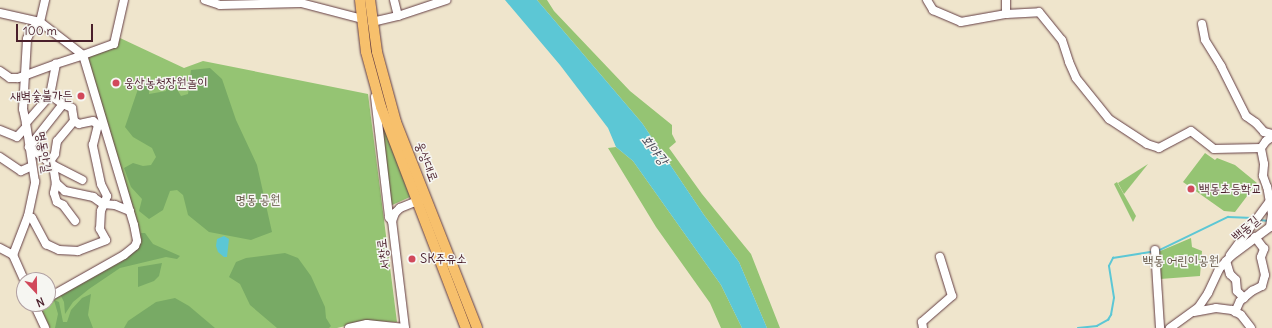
<!DOCTYPE html>
<html>
<head>
<meta charset="utf-8">
<style>
	body { margin:0 }
	#map { position:relative; width:1272px; height:328px; overflow:hidden; background:#efe5cc; font-family:Delius,"Poor Story",sans-serif }
	div>[style] { position:absolute }
	.green>* { inset:0; background:#95c473 }
	.forest>* { inset:0; background:#78aa65 }
	.water>* { inset:0; background:#5cc7d5 }
	.stream>* { height:1.5px; margin:-0.75px; padding:0 0.75px; transform-origin:0.75px; border-radius:0.75px; background:#5cc7d5 }
	.roads { filter:drop-shadow(0 0 1px #633d43) drop-shadow(0 0 1px #633d43) }
	.minor>* { height:8px; margin:-4px; padding:0 4px; transform-origin:4px; border-radius:4px; background:#fff }
	.major>* { height:10px; margin:-5px; padding:0 5px; transform-origin:5px; border-radius:5px; background:#f7c06c }
	.dots>* { width:11px; height:11px; translate:-50% -50%; box-sizing:border-box; border:2px solid #f6f6f2; border-radius:50% }
	span { translate:-50% -50%; white-space:nowrap; text-align:center; line-height:1.15; -webkit-text-stroke:3px #f6f6f2; paint-order:stroke }
	.poi-label { font-size:13px; color:#4a1f2b }
	.left { translate:0 -50%; text-align:left }
	.right { translate:-100% -50%; text-align:right }
	.street-label { font-size:13px; color:#4a1f2b }
	.park-label { font-size:13px; color:#605141 }
	.water-label { font-size:14px; color:#4f515e; font-style:italic }
	.north { position:absolute; left:16px; top:272px; width:40px; height:40px; box-sizing:border-box; background:#f6f6f2; border:1px solid #b1a0a2; border-radius:50%; rotate:158deg; font-size:11px; font-weight:700; line-height:16px; text-align:center; color:#4a1f2b }
	.north::after { content:''; display:block; margin:auto; width:14px; height:18px; background:#d1495b; clip-path:polygon(50% 0,100% 100%,50% 72%,0 100%) }
	.scale { position:absolute; left:16px; top:24px; width:77px; height:18px; box-sizing:border-box; border:2px solid #4a1f2b; border-top:0; padding-left:5px; font-size:12px; line-height:14px; white-space:nowrap; color:#4a1f2b; -webkit-text-stroke:3px #f6f6f2; paint-order:stroke }
</style>
</head>
<body>
<div id="map">
	<div class="green">
		<div style="clip-path:polygon(537px 0,547px 0,554px 11px,630px 91px,672px 125px,672px 134px,676px 142px,669px 148px,702px 194px,751px 254px,780px 328px,767px 328px,739px 262px,704px 215px,642px 123px)"></div>
		<div style="clip-path:polygon(120px 38px,184px 68px,203px 61px,368px 94px,397px 322px,366px 321px,337px 328px,50px 328px,41px 309px,43px 304px,48px 304px,48px 301px,139px 244px,139px 230px,87px 61px,89px 56px,118px 46px)"></div>
		<div style="clip-path:polygon(383px 126px,410px 197px,390px 206px,382px 127px)"></div>
		<div style="clip-path:polygon(616px 147px,633px 161px,721px 285px,742px 328px,721px 328px,710px 303px,656px 227px,608px 148px)"></div>
		<div style="clip-path:polygon(1205px 153px,1215px 160px,1217px 158px,1235px 165px,1257px 183px,1235px 212px,1224px 211px,1183px 182px)"></div>
		<div style="clip-path:polygon(1148px 164px,1124px 194px,1118px 183px)"></div>
		<div style="clip-path:polygon(1117px 182px,1136px 216px,1133px 222px,1114px 184px)"></div>
		<div style="clip-path:polygon(1191px 238px,1192px 247px,1202px 251px,1200px 276px,1160px 279px,1158px 252px)"></div>
	</div>
	<div class="forest">
		<div style="clip-path:polygon(210px 68px,222px 79px,236px 120px,257px 165px,272px 232px,251px 240px,209px 232px,188px 215px,183px 195px,177px 190px,170px 191px,163px 210px,149px 219px,139px 211px,142px 199px,131px 187px,124px 168px,133px 163px,143px 166px,151px 165px,156px 157px,152px 148px,133px 137px,125px 127px,139px 86px,150px 83px,149px 94px,166px 91px,165px 81px,172px 81px,181px 96px,188px 94px,191px 70px)"></div>
		<div style="clip-path:polygon(141px 233px,145px 233px,153px 244px,180px 256px,177px 259px,166px 257px,120px 268px,89px 289px,73px 302px,65px 314px,64px 302px,61px 296px,125px 260px,142px 243px)"></div>
		<div style="clip-path:polygon(285px 253px,298px 258px,311px 276px,325px 307px,326px 318px,331px 326px,329px 328px,277px 328px,250px 305px,240px 284px,229px 277px,236px 262px,246px 258px)"></div>
		<div style="clip-path:polygon(162px 263px,159px 276px,154px 281px,138px 287px,138px 267px)"></div>
		<div style="clip-path:polygon(91px 294px,88px 315px,93px 328px,55px 328px,58px 314px,54px 300px,59px 302px,63px 322px,67px 322px,71px 310px,82px 298px)"></div>
		<div style="clip-path:polygon(175px 298px,189px 306px,215px 328px,124px 328px,128px 321px,156px 302px)"></div>
	</div>
	<div class="water">
		<div style="clip-path:polygon(505px 0,537px 0,642px 123px,704px 215px,739px 262px,767px 328px,742px 328px,721px 285px,633px 161px,616px 147px,608px 128px,560px 65px)"></div>
		<div style="clip-path:polygon(224px 236px,229px 239px,227px 257px,224px 257px,218px 252px,216px 246px,217px 239px)"></div>
	</div>
	<div class="stream">
		<div style="left:1260px;top:220px;width:8px;rotate:7deg"></div>
		<div style="left:1158px;top:251px;width:78px;rotate:-25.9deg"></div>
		<div style="left:1228px;top:217px;width:25px;rotate:2deg"></div>
		<div style="left:1078px;top:328px;width:19px;rotate:-6deg"></div>
		<div style="left:1097px;top:326px;width:13px;rotate:-29deg"></div>
		<div style="left:1108px;top:320px;width:6px;rotate:-59deg"></div>
		<div style="left:1111px;top:315px;width:17px;rotate:-80deg"></div>
		<div style="left:1114px;top:298px;width:32px;rotate:-99deg"></div>
		<div style="left:1109px;top:266px;width:9px;rotate:-63deg"></div>
		<div style="left:1113px;top:258px;width:39px;rotate:-9deg"></div>
	</div>
	<div class="roads">
		<div class="minor">
			<div style="left:205px;top:0;width:16px;rotate:18deg"></div>
			<div style="left:220px;top:5px;width:81px;rotate:-1.4deg"></div>
			<div style="left:301px;top:3px;width:63px;rotate:14.7deg"></div>
			<div style="left:394px;top:0;width:16px;rotate:76deg"></div>
			<div style="left:927px;top:0;width:12px;rotate:59deg"></div>
			<div style="left:933px;top:10px;width:30px;rotate:23deg"></div>
			<div style="left:961px;top:22px;width:46px;rotate:-10.1deg"></div>
			<div style="left:1006px;top:14px;width:33px;rotate:-3deg"></div>
			<div style="left:1039px;top:12px;width:36px;rotate:51deg"></div>
			<div style="left:1062px;top:40px;width:23px;rotate:72deg"></div>
			<div style="left:1069px;top:62px;width:17px;rotate:66deg"></div>
			<div style="left:1076px;top:78px;width:53px;rotate:51.2deg"></div>
			<div style="left:1109px;top:119px;width:45px;rotate:33.3deg"></div>
			<div style="left:1147px;top:144px;width:13px;rotate:18deg"></div>
			<div style="left:1159px;top:148px;width:36px;rotate:-28deg"></div>
			<div style="left:1191px;top:131px;width:29px;rotate:38deg"></div>
			<div style="left:1214px;top:149px;width:47px;rotate:-1.2deg"></div>
			<div style="left:1006px;top:0;width:14px;rotate:90deg"></div>
			<div style="left:0;top:13px;width:41px;rotate:12.7deg"></div>
			<div style="left:40px;top:22px;width:54px;rotate:37.5deg"></div>
			<div style="left:83px;top:55px;width:33px;rotate:-20deg"></div>
			<div style="left:114px;top:44px;width:45px;rotate:-77.2deg"></div>
			<div style="left:372px;top:22px;width:27px;rotate:-13deg"></div>
			<div style="left:398px;top:16px;width:51px;rotate:-18.4deg"></div>
			<div style="left:1202px;top:24px;width:16px;rotate:79deg"></div>
			<div style="left:1205px;top:40px;width:31px;rotate:58deg"></div>
			<div style="left:1221px;top:66px;width:56px;rotate:63.4deg"></div>
			<div style="left:1246px;top:116px;width:12px;rotate:35deg"></div>
			<div style="left:1256px;top:123px;width:12px;rotate:48deg"></div>
			<div style="left:1264px;top:132px;width:8px;rotate:14deg"></div>
			<div style="left:0;top:71px;width:12px;rotate:35deg"></div>
			<div style="left:10px;top:78px;width:8px"></div>
			<div style="left:18px;top:78px;width:40px;rotate:-20.2deg"></div>
			<div style="left:50px;top:95px;width:16px;rotate:35deg"></div>
			<div style="left:63px;top:104px;width:55px;rotate:128.3deg"></div>
			<div style="left:29px;top:147px;width:30px;rotate:37deg"></div>
			<div style="left:53px;top:165px;width:18px;rotate:81deg"></div>
			<div style="left:56px;top:183px;width:12px;rotate:42deg"></div>
			<div style="left:65px;top:191px;width:29px;rotate:12deg"></div>
			<div style="left:93px;top:197px;width:12px;rotate:35deg"></div>
			<div style="left:103px;top:204px;width:12px;rotate:5deg"></div>
			<div style="left:115px;top:205px;width:16px;rotate:22deg"></div>
			<div style="left:375px;top:97px;width:121px;rotate:83.3deg"></div>
			<div style="left:389px;top:217px;width:5px;rotate:53deg"></div>
			<div style="left:63px;top:104px;width:10px;rotate:24deg"></div>
			<div style="left:72px;top:108px;width:13px;rotate:81deg"></div>
			<div style="left:26px;top:123px;width:14px;rotate:-102deg"></div>
			<div style="left:23px;top:109px;width:70px;rotate:-86.7deg"></div>
			<div style="left:27px;top:39px;width:10px;rotate:-66deg"></div>
			<div style="left:31px;top:30px;width:12px;rotate:-42deg"></div>
			<div style="left:40px;top:22px;width:23px;rotate:-77deg"></div>
			<div style="left:0;top:130px;width:18px;rotate:22deg"></div>
			<div style="left:17px;top:137px;width:13px;rotate:-48deg"></div>
			<div style="left:0;top:157px;width:25px;rotate:34deg"></div>
			<div style="left:21px;top:171px;width:12px;rotate:-24deg"></div>
			<div style="left:53px;top:165px;width:33px;rotate:27deg"></div>
			<div style="left:56px;top:183px;width:10px;rotate:101deg"></div>
			<div style="left:54px;top:193px;width:9px;rotate:72deg"></div>
			<div style="left:57px;top:202px;width:7px;rotate:27deg"></div>
			<div style="left:63px;top:205px;width:20px;rotate:53deg"></div>
			<div style="left:28px;top:216px;width:4px;rotate:27deg"></div>
			<div style="left:32px;top:218px;width:30px;rotate:62deg"></div>
			<div style="left:46px;top:244px;width:14px;rotate:25deg"></div>
			<div style="left:59px;top:250px;width:19px;rotate:3deg"></div>
			<div style="left:78px;top:251px;width:30px;rotate:-21deg"></div>
			<div style="left:106px;top:240px;width:13px;rotate:-119deg"></div>
			<div style="left:100px;top:229px;width:18px;rotate:-87deg"></div>
			<div style="left:101px;top:211px;width:16px;rotate:-68deg"></div>
			<div style="left:107px;top:196px;width:13px;rotate:-117deg"></div>
			<div style="left:101px;top:184px;width:40px;rotate:-102deg"></div>
			<div style="left:93px;top:145px;width:21px;rotate:-76deg"></div>
			<div style="left:98px;top:125px;width:6px;rotate:-141deg"></div>
			<div style="left:93px;top:121px;width:14px;rotate:168deg"></div>
			<div style="left:79px;top:124px;width:6px;rotate:-149deg"></div>
			<div style="left:74px;top:121px;width:26px;rotate:130deg"></div>
			<div style="left:57px;top:141px;width:13px;rotate:99deg"></div>
			<div style="left:55px;top:154px;width:11px;rotate:124deg"></div>
			<div style="left:0;top:248px;width:15px;rotate:28deg"></div>
			<div style="left:13px;top:255px;width:27px;rotate:66deg"></div>
			<div style="left:1155px;top:250px;width:78px;rotate:86.3deg"></div>
			<div style="left:13px;top:255px;width:42px;rotate:-69deg"></div>
			<div style="left:28px;top:216px;width:35px;rotate:-78deg"></div>
			<div style="left:35px;top:182px;width:60px;rotate:-98.7deg"></div>
			<div style="left:26px;top:123px;width:37px;rotate:-49deg"></div>
			<div style="left:50px;top:95px;width:32px;rotate:-79deg"></div>
			<div style="left:56px;top:64px;width:28px;rotate:-18deg"></div>
			<div style="left:83px;top:55px;width:177px;rotate:73.3deg"></div>
			<div style="left:134px;top:225px;width:16px;rotate:79deg"></div>
			<div style="left:137px;top:241px;width:5px;rotate:112deg"></div>
			<div style="left:135px;top:246px;width:14px;rotate:141deg"></div>
			<div style="left:124px;top:255px;width:87px;rotate:150.5deg"></div>
			<div style="left:1230px;top:255px;width:71px;rotate:-53.6deg"></div>
			<div style="left:1226px;top:261px;width:14px;rotate:73deg"></div>
			<div style="left:1230px;top:274px;width:8px;rotate:45deg"></div>
			<div style="left:1236px;top:280px;width:11px;rotate:85deg"></div>
			<div style="left:1237px;top:291px;width:10px;rotate:45deg"></div>
			<div style="left:34px;top:304px;width:26px;rotate:65deg"></div>
			<div style="left:1194px;top:312px;width:22px;rotate:-10deg"></div>
			<div style="left:1216px;top:308px;width:16px;rotate:7deg"></div>
			<div style="left:1232px;top:310px;width:10px;rotate:29deg"></div>
			<div style="left:1241px;top:315px;width:16px;rotate:52deg"></div>
			<div style="left:1235px;top:312px;width:12px;rotate:-66deg"></div>
			<div style="left:1240px;top:301px;width:16px;rotate:-40deg"></div>
			<div style="left:1252px;top:291px;width:11px;rotate:-27deg"></div>
			<div style="left:1262px;top:286px;width:11px;rotate:-75deg"></div>
			<div style="left:1265px;top:275px;width:18px;rotate:-103deg"></div>
			<div style="left:1261px;top:257px;width:9px;rotate:-69deg"></div>
			<div style="left:1264px;top:249px;width:15px;rotate:-127deg"></div>
			<div style="left:349px;top:328px;width:18px;rotate:-13deg"></div>
			<div style="left:367px;top:324px;width:38px;rotate:6deg"></div>
			<div style="left:405px;top:328px;width:108px;rotate:-96.9deg"></div>
			<div style="left:392px;top:221px;width:9px;rotate:-69deg"></div>
			<div style="left:395px;top:213px;width:7px;rotate:-45deg"></div>
			<div style="left:400px;top:208px;width:24px;rotate:-22deg"></div>
			<div style="left:923px;top:328px;width:6px;rotate:-99deg"></div>
			<div style="left:922px;top:322px;width:40px;rotate:-41deg"></div>
			<div style="left:952px;top:296px;width:41px;rotate:-107.1deg"></div>
			<div style="left:1170px;top:328px;width:34px;rotate:-36deg"></div>
			<div style="left:1198px;top:308px;width:18px;rotate:-56deg"></div>
			<div style="left:1208px;top:293px;width:26px;rotate:-65deg"></div>
			<div style="left:1219px;top:269px;width:18px;rotate:-47deg"></div>
			<div style="left:1231px;top:256px;width:49px;rotate:-36.6deg"></div>
			<div style="left:1270px;top:227px;width:13px;rotate:-81deg"></div>
			<div style="left:1272px;top:214px;width:27px;rotate:-100deg"></div>
			<div style="left:1267px;top:187px;width:12px;rotate:-110deg"></div>
			<div style="left:1263px;top:176px;width:12px;rotate:-85deg"></div>
			<div style="left:1264px;top:164px;width:16px;rotate:-101deg"></div>
			<div style="left:1261px;top:148px;width:9px;rotate:-54deg"></div>
			<div style="left:1266px;top:141px;width:7px;rotate:-34deg"></div>
		</div>
		<div class="major">
			<div style="left:360px;top:0;width:52px;rotate:83.4deg"></div>
			<div style="left:366px;top:52px;width:57px;rotate:74.7deg"></div>
			<div style="left:381px;top:107px;width:237px;rotate:69deg"></div>
			<div style="left:370px;top:0;width:52px;rotate:82.3deg"></div>
			<div style="left:377px;top:52px;width:73px;rotate:74.8deg"></div>
			<div style="left:396px;top:122px;width:221px;rotate:68.5deg"></div>
		</div>
	</div>
	<div class="dots">
		<div style="left:116px;top:83px;background:#d1495b"></div>
		<div style="left:81px;top:96px;background:#d1495b"></div>
		<div style="left:1191px;top:189px;background:#d1495b"></div>
		<div style="left:412px;top:259px;background:#d1495b"></div>
	</div>
	<div class="poi-label">
		<span class="left" style="left:124px;top:83px">웅상농청장원놀이</span>
		<span class="right" style="left:73px;top:96px">새벽숯불가든</span>
		<span class="left" style="left:1199px;top:189px">백동초등학교</span>
		<span class="left" style="left:420px;top:259px">SK주유소</span>
	</div>
	<div class="street-label">
		<span style="left:43px;top:152px;rotate:80deg">명동안길</span>
		<span style="left:426px;top:162px;rotate:69deg">웅상대로</span>
		<span style="left:1246px;top:229px;rotate:-40deg">백동길</span>
		<span style="left:384px;top:254px;rotate:-97deg">서창로</span>
	</div>
	<div class="park-label">
		<span style="left:258px;top:200px">명동 공원</span>
		<span style="left:1181px;top:261px">백동 어린이공원</span>
	</div>
	<div class="water-label">
		<span style="left:655px;top:150px;rotate:51deg">회야강</span>
	</div>
	<div class="north">N</div>
	<div class="scale">100 m</div>
</div>
</body>
</html>
